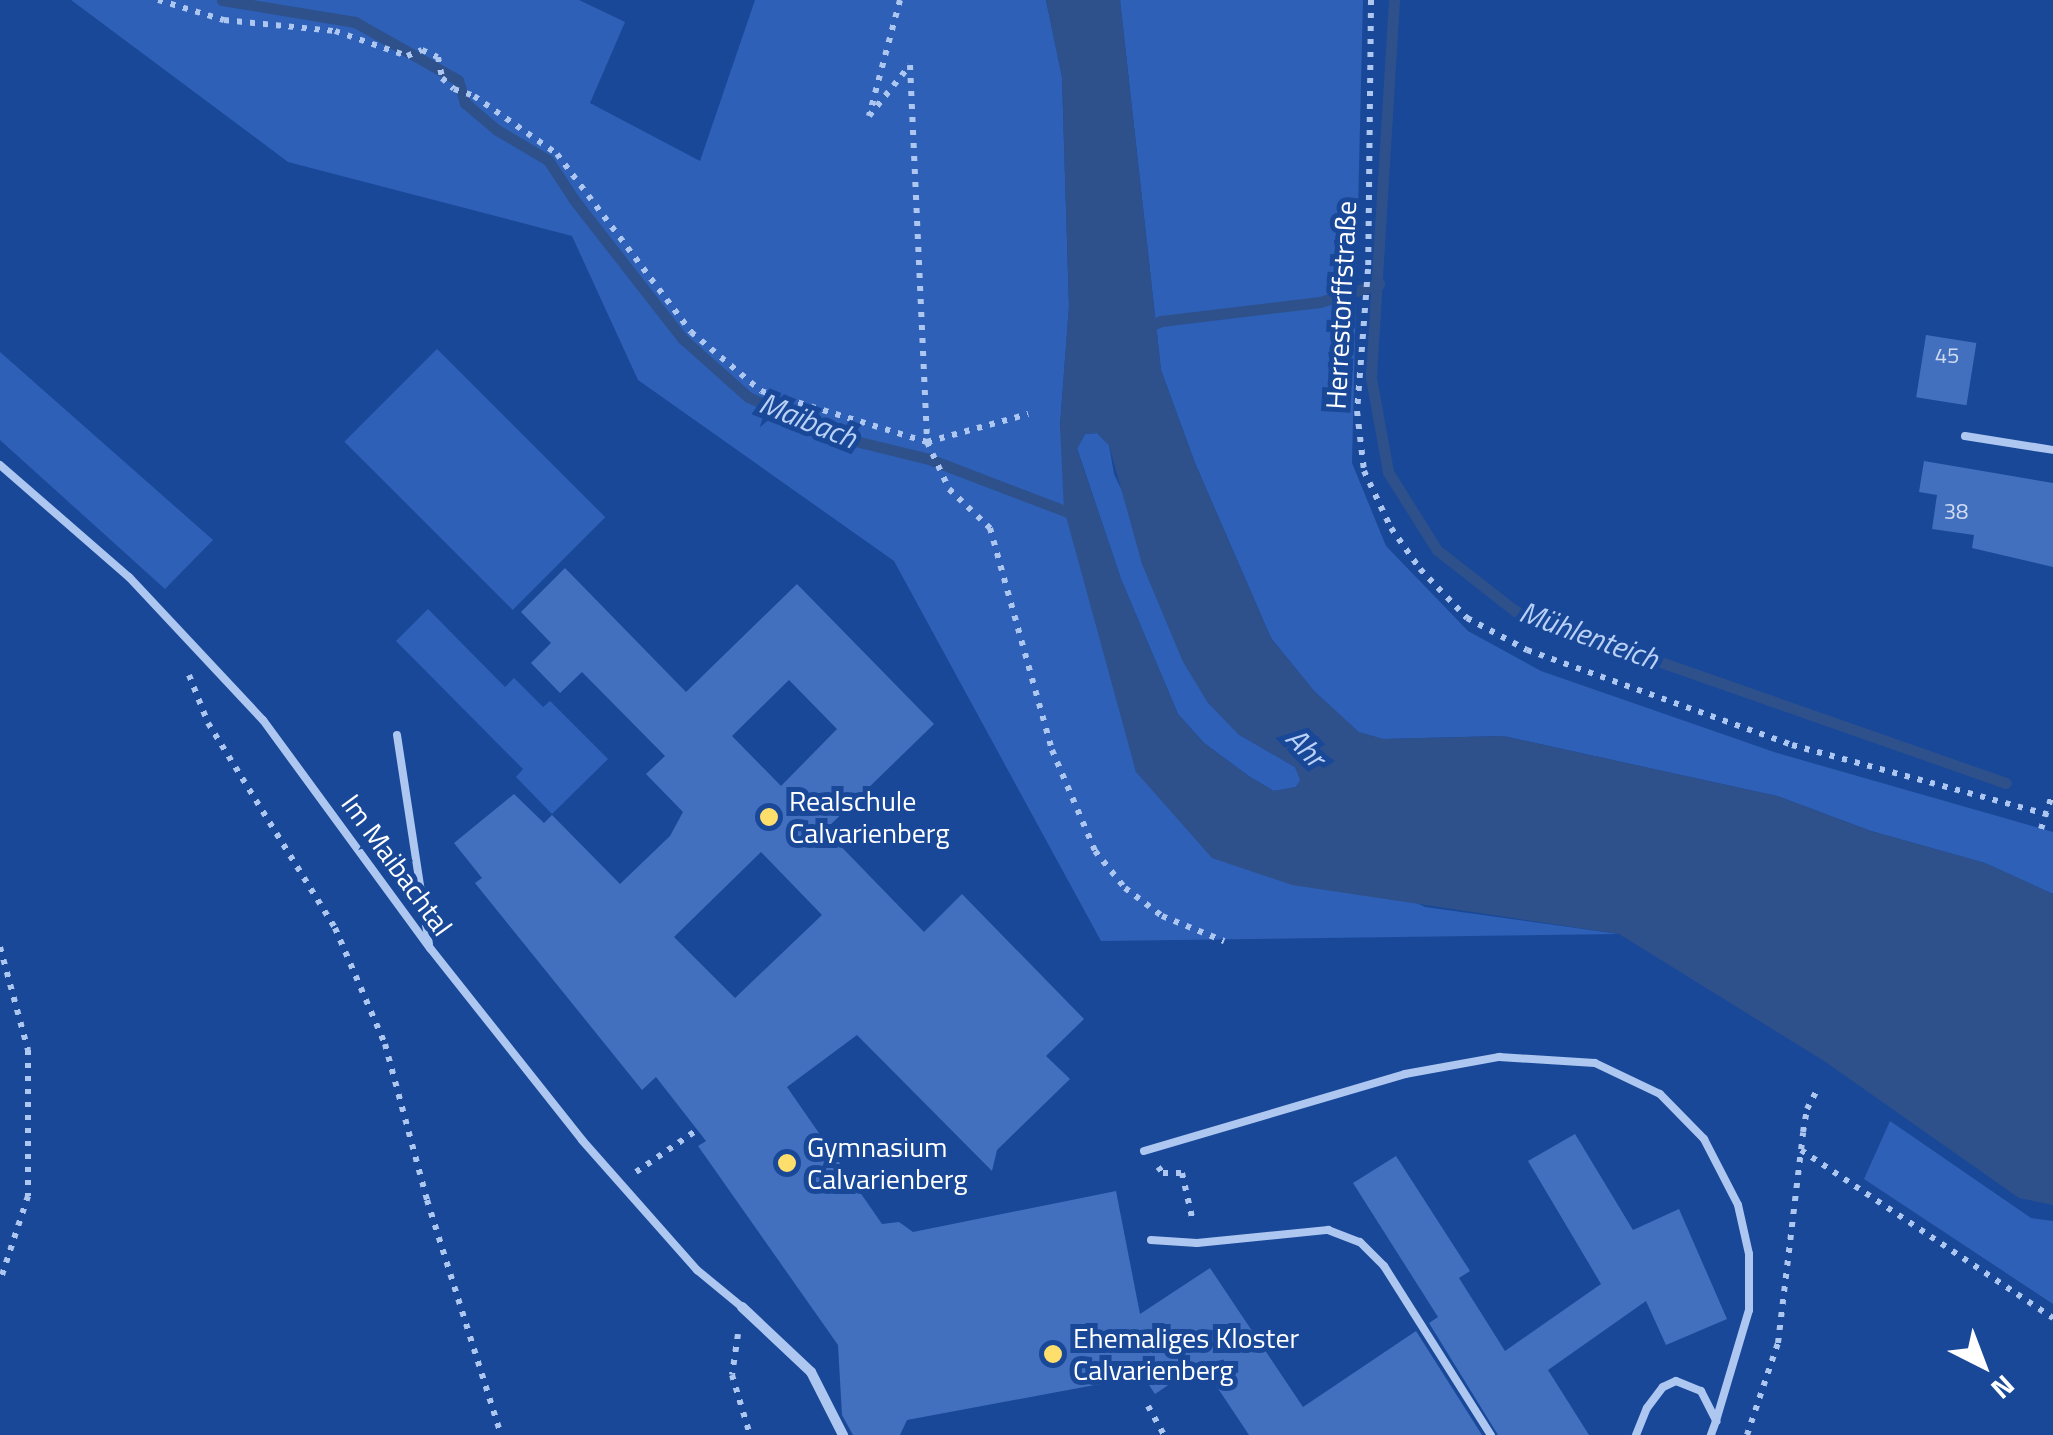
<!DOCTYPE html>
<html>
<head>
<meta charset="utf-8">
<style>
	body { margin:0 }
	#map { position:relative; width:2053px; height:1435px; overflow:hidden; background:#194898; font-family:"Titillium Web",sans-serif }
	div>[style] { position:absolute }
	.green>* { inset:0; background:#2d60b6; transform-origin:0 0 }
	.water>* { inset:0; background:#2e518c }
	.stream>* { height:11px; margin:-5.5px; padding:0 5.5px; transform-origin:5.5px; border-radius:5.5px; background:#2e518c }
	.building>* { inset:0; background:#4270bf; transform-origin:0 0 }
	.path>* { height:6px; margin-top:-3px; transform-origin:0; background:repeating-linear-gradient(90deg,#adc7f1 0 5px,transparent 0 13px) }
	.lane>* { height:8px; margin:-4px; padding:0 4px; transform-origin:4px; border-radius:4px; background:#adc7f1 }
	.street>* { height:10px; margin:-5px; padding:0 5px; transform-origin:5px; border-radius:5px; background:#adc7f1 }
	.dots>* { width:28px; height:28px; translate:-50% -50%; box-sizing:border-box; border:5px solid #194898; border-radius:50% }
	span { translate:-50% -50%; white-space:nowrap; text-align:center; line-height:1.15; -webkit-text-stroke:10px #194898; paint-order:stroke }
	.number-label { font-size:22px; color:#d0dbef }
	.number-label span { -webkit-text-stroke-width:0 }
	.street-label { font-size:28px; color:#fff }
	.poi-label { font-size:28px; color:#fff }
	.left { translate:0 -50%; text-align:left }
	.water-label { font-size:30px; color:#b9d1f7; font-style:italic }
	.north { position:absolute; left:1933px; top:1315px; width:100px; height:100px; -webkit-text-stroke:8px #194898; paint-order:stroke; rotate:138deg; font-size:28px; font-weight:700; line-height:40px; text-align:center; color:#fff }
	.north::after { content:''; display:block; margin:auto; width:35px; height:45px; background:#fff; clip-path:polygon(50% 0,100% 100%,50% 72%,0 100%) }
</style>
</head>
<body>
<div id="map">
	<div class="green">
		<div style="clip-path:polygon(71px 0,579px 0,625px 22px,590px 103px,700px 161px,755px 0,1046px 0,1062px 77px,1069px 306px,1060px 426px,1136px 772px,1425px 907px,1619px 934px,1101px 941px,894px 561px,638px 380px,572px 236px,288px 162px)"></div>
		<div style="clip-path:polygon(1120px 0,1363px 0,1352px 463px,1386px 546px,1468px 631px,1541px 671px,1777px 753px,2053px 832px,2053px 894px,1985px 863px,1871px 831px,1777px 796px,1503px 736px,1383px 739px,1358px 732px,1314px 691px,1271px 638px,1195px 463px,1161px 370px)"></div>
		<div style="left:437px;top:349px;width:238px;height:131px;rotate:45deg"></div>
		<div style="clip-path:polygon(0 352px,213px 540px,165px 589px,0 440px)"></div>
		<div style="clip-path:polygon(1097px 433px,1109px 445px,1114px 474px,1238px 734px,1295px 767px,1301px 780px,1296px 787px,1274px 791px,1250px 777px,1204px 743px,1178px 714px,1121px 579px,1077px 448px,1085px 434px)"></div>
		<div style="clip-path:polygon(428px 609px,505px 687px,514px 678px,543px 707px,550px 701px,608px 759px,552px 814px,516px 777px,523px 769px,396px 641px)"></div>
		<div style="clip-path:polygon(1890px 1121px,2031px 1218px,2053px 1221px,2053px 1304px,1864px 1179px)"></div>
	</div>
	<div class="water">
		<div style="clip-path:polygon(evenodd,1046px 0,1120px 0,1161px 370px,1195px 463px,1271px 638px,1314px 691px,1359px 732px,1383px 739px,1503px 736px,1777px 796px,1871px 831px,1985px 863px,2053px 894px,2053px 1205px,2019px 1198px,1824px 1061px,1619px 934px,1292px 885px,1212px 858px,1136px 772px,1064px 509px,1060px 426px,1069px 306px,1062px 77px,1046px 0,1097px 433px,1109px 445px,1142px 564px,1183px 662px,1208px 703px,1238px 734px,1295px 767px,1300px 780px,1296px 787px,1274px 791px,1250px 777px,1204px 743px,1178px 714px,1121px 579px,1077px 449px,1085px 434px,1097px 433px)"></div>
	</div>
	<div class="stream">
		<div style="left:222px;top:0;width:135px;rotate:9.4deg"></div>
		<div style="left:355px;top:22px;width:118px;rotate:29.4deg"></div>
		<div style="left:458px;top:80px;width:24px;rotate:73deg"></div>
		<div style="left:465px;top:103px;width:42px;rotate:40.2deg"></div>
		<div style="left:497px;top:130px;width:59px;rotate:30.5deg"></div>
		<div style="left:548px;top:160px;width:49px;rotate:56.6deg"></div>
		<div style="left:575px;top:201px;width:175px;rotate:52deg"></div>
		<div style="left:683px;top:339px;width:87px;rotate:41.7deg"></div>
		<div style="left:748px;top:397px;width:103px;rotate:23.3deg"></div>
		<div style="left:843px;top:438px;width:89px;rotate:13.7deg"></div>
		<div style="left:929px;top:459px;width:160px;rotate:20.9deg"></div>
		<div style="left:1394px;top:0;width:379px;rotate:93.5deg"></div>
		<div style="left:1371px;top:378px;width:96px;rotate:79.7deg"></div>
		<div style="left:1388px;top:472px;width:92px;rotate:57.9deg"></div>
		<div style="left:1437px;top:550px;width:99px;rotate:38deg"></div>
		<div style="left:1515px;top:611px;width:520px;rotate:19.31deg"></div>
		<div style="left:1143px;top:329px;width:20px;rotate:-24deg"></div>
		<div style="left:1161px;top:321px;width:160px;rotate:-6.8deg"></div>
		<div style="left:1320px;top:302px;width:62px;rotate:-17deg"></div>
	</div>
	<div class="building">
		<div style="left:1926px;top:335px;width:51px;height:63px;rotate:9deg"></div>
		<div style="clip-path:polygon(1924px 461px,2053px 483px,2053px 567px,1972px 548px,1974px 535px,1932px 529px,1937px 495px,1919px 492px)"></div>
		<div style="clip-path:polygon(evenodd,565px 568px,686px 692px,797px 584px,934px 724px,825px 830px,924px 932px,962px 894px,1084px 1019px,1046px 1056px,1070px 1079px,997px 1150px,992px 1171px,857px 1035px,787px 1087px,882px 1224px,899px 1222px,913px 1232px,1116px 1191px,1140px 1314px,1210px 1268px,1303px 1407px,1416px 1331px,1482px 1435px,1249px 1435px,1201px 1363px,1155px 1394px,1143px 1376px,907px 1420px,900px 1435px,853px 1435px,842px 1415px,838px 1345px,698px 1146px,706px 1141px,656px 1077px,642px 1090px,475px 883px,482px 878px,454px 843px,514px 794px,544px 823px,552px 815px,620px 884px,670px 836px,683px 812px,646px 774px,665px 756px,582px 672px,560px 693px,531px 663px,551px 643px,521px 612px,565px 568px,789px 680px,837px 729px,781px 786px,732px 736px,789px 680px,565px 568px,761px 852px,822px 915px,735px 998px,674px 937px,761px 852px)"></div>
		<div style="clip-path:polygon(1575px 1134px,1633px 1230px,1679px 1209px,1727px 1319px,1666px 1345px,1646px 1301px,1548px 1370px,1589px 1435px,1498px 1435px,1429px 1323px,1438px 1317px,1353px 1183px,1396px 1156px,1470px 1271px,1459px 1278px,1505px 1351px,1601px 1284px,1528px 1161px)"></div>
	</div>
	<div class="path">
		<div style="left:158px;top:0;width:69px;rotate:16.9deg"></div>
		<div style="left:224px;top:20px;width:112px;rotate:5.7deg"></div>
		<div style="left:335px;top:31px;width:76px;rotate:19.1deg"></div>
		<div style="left:407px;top:56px;width:16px;rotate:-22deg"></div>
		<div style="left:422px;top:50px;width:17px;rotate:24deg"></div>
		<div style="left:438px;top:57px;width:21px;rotate:79deg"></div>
		<div style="left:442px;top:78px;width:16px;rotate:43deg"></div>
		<div style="left:454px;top:89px;width:21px;rotate:19deg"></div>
		<div style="left:474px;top:96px;width:101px;rotate:34.9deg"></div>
		<div style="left:557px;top:154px;width:223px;rotate:53deg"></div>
		<div style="left:691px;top:332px;width:92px;rotate:40.1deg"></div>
		<div style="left:761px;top:391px;width:174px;rotate:17.1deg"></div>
		<div style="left:927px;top:442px;width:105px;rotate:-15.5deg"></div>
		<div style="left:900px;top:0;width:120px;rotate:105deg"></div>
		<div style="left:869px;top:116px;width:65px;rotate:-51.2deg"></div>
		<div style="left:910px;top:65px;width:377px;rotate:87.4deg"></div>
		<div style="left:927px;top:442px;width:52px;rotate:64.9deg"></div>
		<div style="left:949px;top:489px;width:57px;rotate:43.6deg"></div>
		<div style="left:990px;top:528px;width:230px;rotate:74.4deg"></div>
		<div style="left:1052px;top:750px;width:110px;rotate:66.9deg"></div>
		<div style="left:1095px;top:851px;width:48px;rotate:51deg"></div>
		<div style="left:1125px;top:888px;width:46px;rotate:37.1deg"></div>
		<div style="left:1162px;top:916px;width:67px;rotate:22deg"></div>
		<div style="left:1371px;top:0;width:269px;rotate:90.6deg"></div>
		<div style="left:1368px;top:269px;width:142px;rotate:94.4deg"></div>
		<div style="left:1357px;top:411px;width:60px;rotate:83.3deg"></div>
		<div style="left:1364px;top:471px;width:63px;rotate:64.7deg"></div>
		<div style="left:1391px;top:528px;width:50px;rotate:54.7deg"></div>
		<div style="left:1420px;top:569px;width:68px;rotate:46.2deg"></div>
		<div style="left:1467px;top:618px;width:68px;rotate:28.1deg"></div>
		<div style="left:1527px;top:650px;width:282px;rotate:19.7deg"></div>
		<div style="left:1792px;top:745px;width:270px;rotate:15.2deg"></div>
		<div style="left:189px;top:675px;width:52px;rotate:68.4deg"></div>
		<div style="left:208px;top:723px;width:241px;rotate:58.2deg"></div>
		<div style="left:335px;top:928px;width:126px;rotate:66.7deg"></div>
		<div style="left:385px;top:1044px;width:162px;rotate:74.9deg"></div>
		<div style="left:427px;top:1200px;width:246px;rotate:72.5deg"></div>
		<div style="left:2041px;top:829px;width:38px;rotate:-72deg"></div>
		<div style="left:0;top:947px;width:107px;rotate:74.8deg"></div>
		<div style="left:28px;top:1050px;width:146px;rotate:90deg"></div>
		<div style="left:28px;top:1196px;width:89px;rotate:108.2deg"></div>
		<div style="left:1801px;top:1150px;width:303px;rotate:33.7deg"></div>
		<div style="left:1158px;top:1167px;width:8px;rotate:50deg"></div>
		<div style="left:1163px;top:1173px;width:19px"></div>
		<div style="left:1182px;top:1173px;width:50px;rotate:77.3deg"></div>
		<div style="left:636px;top:1172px;width:74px;rotate:-34.5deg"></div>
		<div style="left:738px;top:1334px;width:41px;rotate:98.3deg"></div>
		<div style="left:732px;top:1375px;width:63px;rotate:73.3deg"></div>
		<div style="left:1148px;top:1406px;width:33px;rotate:61deg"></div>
		<div style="left:1747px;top:1435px;width:97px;rotate:-71.4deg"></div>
		<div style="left:1778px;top:1343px;width:212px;rotate:-83.2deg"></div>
		<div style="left:1803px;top:1132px;width:23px;rotate:-80deg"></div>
		<div style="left:1807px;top:1109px;width:21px;rotate:-62deg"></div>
	</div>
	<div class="lane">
		<div style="left:1965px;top:436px;width:89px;rotate:9deg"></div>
		<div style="left:0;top:465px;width:171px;rotate:41deg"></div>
		<div style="left:129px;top:577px;width:196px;rotate:46.9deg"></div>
		<div style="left:263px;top:720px;width:283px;rotate:53.8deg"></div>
		<div style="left:430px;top:948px;width:245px;rotate:51.6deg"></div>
		<div style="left:582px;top:1140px;width:174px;rotate:48.5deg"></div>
		<div style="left:697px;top:1270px;width:58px;rotate:39.4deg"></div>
		<div style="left:397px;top:735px;width:211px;rotate:81.3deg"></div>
		<div style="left:1144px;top:1151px;width:272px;rotate:-16.4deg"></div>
		<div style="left:1405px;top:1074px;width:96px;rotate:-10.3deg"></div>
		<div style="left:1499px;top:1057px;width:96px;rotate:3.6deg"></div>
		<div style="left:1595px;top:1063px;width:72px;rotate:25.5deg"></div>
		<div style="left:1660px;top:1094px;width:63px;rotate:45.6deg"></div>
		<div style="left:1704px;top:1139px;width:74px;rotate:62.7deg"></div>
		<div style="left:1738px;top:1205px;width:50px;rotate:77.3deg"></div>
		<div style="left:1749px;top:1254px;width:56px;rotate:90deg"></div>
		<div style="left:1749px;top:1310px;width:116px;rotate:106.6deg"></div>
		<div style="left:1151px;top:1240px;width:46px;rotate:3.7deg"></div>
		<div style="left:1197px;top:1243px;width:132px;rotate:-5.7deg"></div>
		<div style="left:1328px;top:1230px;width:34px;rotate:21deg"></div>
		<div style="left:1360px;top:1242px;width:34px;rotate:45deg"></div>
		<div style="left:1384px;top:1266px;width:200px;rotate:57.7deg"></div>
		<div style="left:1636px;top:1435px;width:29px;rotate:-68deg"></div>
		<div style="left:1647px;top:1408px;width:26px;rotate:-53deg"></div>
		<div style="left:1663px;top:1387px;width:14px;rotate:-25deg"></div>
		<div style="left:1676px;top:1381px;width:27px;rotate:22deg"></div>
		<div style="left:1701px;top:1391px;width:34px;rotate:63deg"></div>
		<div style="left:1716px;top:1421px;width:15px;rotate:110deg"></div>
	</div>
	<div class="street">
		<div style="left:742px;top:1307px;width:95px;rotate:43.3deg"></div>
		<div style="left:811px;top:1372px;width:71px;rotate:63.1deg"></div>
	</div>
	<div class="dots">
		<div style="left:769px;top:817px;background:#ffdf6c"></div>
		<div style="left:787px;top:1163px;background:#ffdf6c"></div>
		<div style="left:1053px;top:1354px;background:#ffdf6c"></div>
	</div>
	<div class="number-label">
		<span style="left:1947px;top:356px">45</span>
		<span style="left:1956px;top:512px">38</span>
	</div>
	<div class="street-label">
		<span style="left:1341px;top:305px;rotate:-87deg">Herrestorffstraße</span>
		<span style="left:397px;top:865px;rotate:54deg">Im Maibachtal</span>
	</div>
	<div class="poi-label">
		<span class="left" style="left:789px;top:817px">Realschule<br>Calvarienberg</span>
		<span class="left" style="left:807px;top:1163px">Gymnasium<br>Calvarienberg</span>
		<span class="left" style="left:1073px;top:1354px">Ehemaliges Kloster<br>Calvarienberg</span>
	</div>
	<div class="water-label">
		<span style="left:808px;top:420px;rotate:22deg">Maibach</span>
		<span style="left:1589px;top:635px;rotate:20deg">Mühlenteich</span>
		<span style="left:1306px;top:747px;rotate:46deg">Ahr</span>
	</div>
	<div class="north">N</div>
</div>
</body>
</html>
